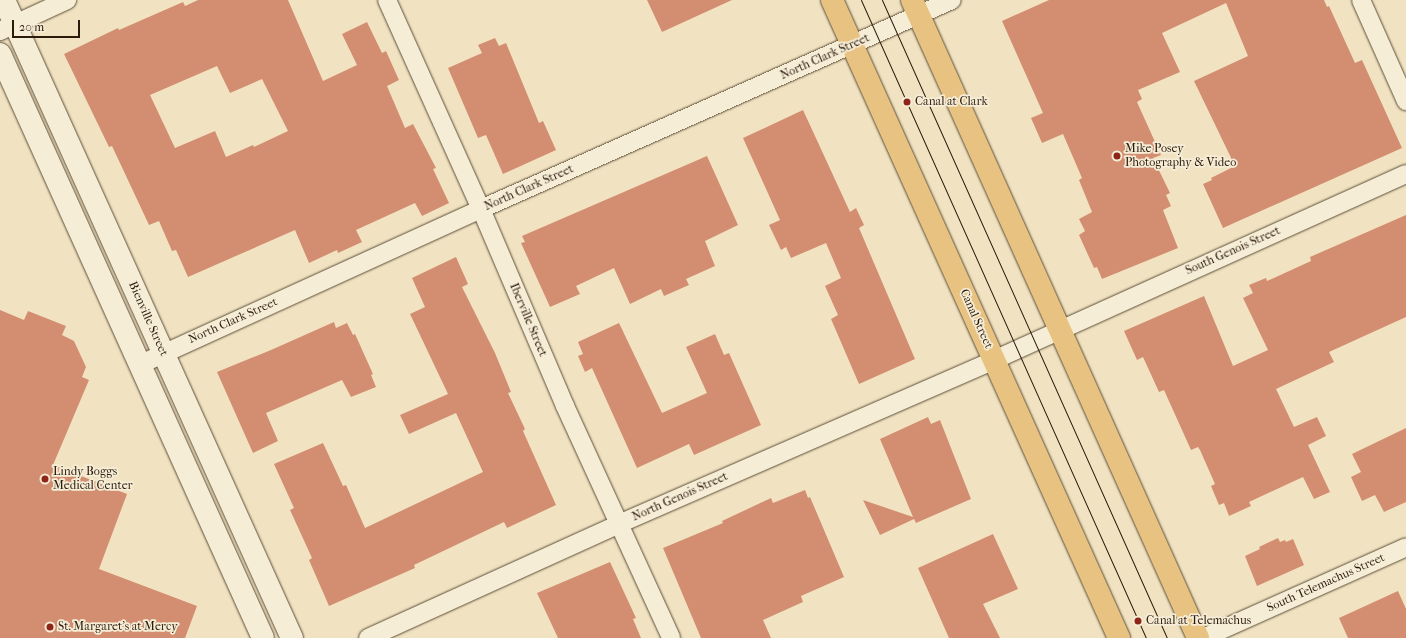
<!DOCTYPE html>
<html>
<head>
<meta charset="utf-8">
<style>
	body { margin:0 }
	#map { position:relative; width:1406px; height:638px; overflow:hidden; background:#f1e3c1; font-family:"IM FELL French Canon",serif }
	div>[style] { position:absolute }
	.building>* { inset:0; background:#d38e71 }
	.roads { filter:drop-shadow(0 0 1px #5c4d38) drop-shadow(0 0 1px #5c4d38) }
	.minor>* { height:18px; margin:-9px; padding:0 9px; transform-origin:9px; border-radius:9px; background:#f6edd7 }
	.tertiary>* { height:22px; margin:-11px; padding:0 11px; transform-origin:11px; border-radius:11px; background:#f6edd7 }
	.primary>* { height:22px; margin:-11px; padding:0 11px; transform-origin:11px; border-radius:11px; background:#e8c280 }
	.tram>* { height:1px; margin:-0.5px; padding:0 0.5px; transform-origin:0.5px; border-radius:0.5px; background:#2b1b0b }
	.dots>* { width:11px; height:11px; translate:-50% -50%; box-sizing:border-box; border:2px solid #f6edd7; border-radius:50% }
	span { translate:-50% -50%; white-space:nowrap; text-align:center; line-height:1.15; -webkit-text-stroke:3.5px #f6edd7; paint-order:stroke }
	.street-label { font-size:12px; color:#2b1b0b }
	.poi-label { font-size:12px; color:#2b1b0b }
	.left { translate:0 -50%; text-align:left }
	.scale { position:absolute; left:12px; top:20px; width:68px; height:18px; box-sizing:border-box; border:2px solid #2b1b0b; border-top:0; padding-left:5px; font-size:12px; line-height:14px; white-space:nowrap; color:#2b1b0b; -webkit-text-stroke:3px #f6edd7; paint-order:stroke }
</style>
</head>
<body>
<div id="map">
	<div class="building">
		<div style="clip-path:polygon(evenodd,198px 0,288px 0,323px 81px,357px 65px,342px 34px,367px 22px,382px 53px,386px 51px,399px 80px,387px 86px,405px 128px,413px 124px,436px 168px,433px 169px,449px 203px,422px 216px,415px 203px,356px 230px,362px 242px,338px 253px,337px 250px,309px 263px,295px 230px,188px 277px,176px 250px,172px 251px,159px 221px,149px 225px,112px 146px,109px 147px,64px 54px,118px 28px,119px 30px,183px 2px,185px 6px,198px 0,217px 66px,230px 93px,262px 79px,288px 131px,254px 147px,253px 145px,226px 157px,215px 131px,175px 148px,150px 95px,217px 66px)"></div>
		<div style="clip-path:polygon(647px 0,732px 0,662px 32px)"></div>
		<div style="clip-path:polygon(1049px 0,1324px 0,1327px 7px,1329px 6px,1355px 63px,1362px 60px,1402px 148px,1223px 228px,1203px 184px,1212px 180px,1211px 178px,1235px 166px,1194px 81px,1248px 56px,1226px 3px,1162px 33px,1180px 72px,1138px 90px,1142px 99px,1137px 102px,1161px 155px,1153px 158px,1170px 193px,1166px 195px,1171px 206px,1163px 210px,1178px 248px,1102px 279px,1097px 267px,1094px 268px,1079px 235px,1085px 231px,1079px 219px,1092px 212px,1079px 180px,1082px 178px,1063px 134px,1042px 143px,1031px 118px,1043px 113px,1002px 21px)"></div>
		<div style="clip-path:polygon(495px 38px,499px 46px,506px 43px,539px 123px,543px 121px,556px 150px,503px 174px,486px 135px,478px 138px,448px 68px,482px 53px,478px 45px)"></div>
		<div style="clip-path:polygon(803px 110px,850px 212px,856px 208px,864px 225px,859px 228px,915px 359px,859px 384px,831px 319px,838px 315px,825px 286px,841px 278px,826px 243px,791px 258px,786px 247px,781px 250px,769px 225px,780px 220px,743px 138px)"></div>
		<div style="clip-path:polygon(707px 156px,738px 225px,705px 241px,715px 266px,686px 279px,689px 285px,664px 296px,661px 289px,630px 304px,614px 268px,576px 286px,580px 294px,550px 307px,521px 243px,525px 242px,522px 236px)"></div>
		<div style="clip-path:polygon(1406px 215px,1406px 317px,1329px 352px,1334px 362px,1276px 389px,1294px 427px,1317px 417px,1326px 436px,1308px 445px,1330px 492px,1314px 499px,1303px 477px,1249px 502px,1251px 506px,1229px 516px,1224px 503px,1219px 505px,1211px 486px,1215px 484px,1200px 450px,1198px 447px,1191px 450px,1164px 390px,1159px 392px,1143px 357px,1137px 360px,1124px 331px,1204px 296px,1233px 366px,1268px 350px,1243px 298px,1253px 293px,1249px 285px,1266px 278px,1267px 281px,1311px 261px,1310px 257px)"></div>
		<div style="clip-path:polygon(456px 257px,468px 284px,462px 287px,495px 353px,511px 392px,508px 393px,525px 429px,523px 431px,556px 505px,507px 528px,504px 522px,414px 565px,415px 568px,329px 606px,309px 560px,312px 558px,290px 510px,294px 508px,274px 464px,323px 443px,343px 486px,346px 485px,365px 528px,483px 472px,456px 413px,409px 434px,400px 415px,448px 394px,410px 314px,425px 307px,412px 278px)"></div>
		<div style="clip-path:polygon(0 310px,24px 320px,28px 311px,66px 326px,62px 335px,74px 341px,86px 367px,82px 377px,89px 380px,53px 465px,127px 494px,99px 569px,197px 606px,185px 638px,0 638px)"></div>
		<div style="clip-path:polygon(334px 322px,336px 328px,347px 323px,353px 335px,355px 334px,373px 374px,371px 375px,376px 387px,351px 397px,342px 380px,266px 413px,278px 441px,253px 453px,217px 372px,271px 350px)"></div>
		<div style="clip-path:polygon(619px 323px,662px 413px,707px 393px,686px 347px,715px 334px,724px 355px,729px 353px,761px 425px,694px 455px,689px 444px,637px 468px,592px 368px,585px 372px,578px 356px,583px 354px,578px 342px)"></div>
		<div style="clip-path:polygon(928px 417px,931px 424px,940px 420px,971px 499px,916px 523px,914px 519px,880px 535px,863px 500px,913px 517px,880px 439px)"></div>
		<div style="clip-path:polygon(1406px 428px,1406px 502px,1384px 512px,1375px 495px,1362px 501px,1351px 477px,1361px 472px,1352px 454px)"></div>
		<div style="clip-path:polygon(805px 490px,808px 498px,810px 497px,844px 577px,801px 596px,803px 602px,763px 620px,771px 638px,701px 638px,663px 548px,723px 523px,722px 521px,771px 498px,773px 503px)"></div>
		<div style="clip-path:polygon(993px 534px,1018px 589px,983px 604px,1000px 638px,949px 638px,918px 568px)"></div>
		<div style="clip-path:polygon(1278px 538px,1280px 542px,1285px 540px,1286px 542px,1293px 539px,1304px 565px,1257px 586px,1245px 556px,1260px 549px,1259px 547px)"></div>
		<div style="clip-path:polygon(610px 562px,636px 618px,633px 619px,641px 638px,558px 638px,537px 593px)"></div>
		<div style="clip-path:polygon(1398px 591px,1406px 609px,1406px 638px,1348px 638px,1339px 618px)"></div>
	</div>
	<div class="roads">
		<div class="minor">
			<div style="left:387px;top:0;width:229px;rotate:65.8deg"></div>
			<div style="left:481px;top:209px;width:214px;rotate:66.9deg"></div>
			<div style="left:565px;top:406px;width:255px;rotate:65.4deg"></div>
			<div style="left:1361px;top:0;width:111px;rotate:66deg"></div>
			<div style="left:0;top:31px;width:74px;rotate:-24.8deg"></div>
			<div style="left:141px;top:364px;width:374px;rotate:-24.5deg"></div>
			<div style="left:481px;top:209px;width:515px;rotate:-23.93deg"></div>
			<div style="left:368px;top:638px;width:276px;rotate:-24.4deg"></div>
			<div style="left:619px;top:524px;width:409px;rotate:-23.6deg"></div>
			<div style="left:994px;top:360px;width:452px;rotate:-24.3deg"></div>
			<div style="left:1203px;top:638px;width:222px;rotate:-24.1deg"></div>
		</div>
		<div class="tertiary">
			<div style="left:4px;top:0;width:700px;rotate:65.71deg"></div>
			<div style="left:0;top:54px;width:640px;rotate:65.76deg"></div>
		</div>
		<div class="primary">
			<div style="left:832px;top:0;width:700px;rotate:65.78deg"></div>
			<div style="left:912px;top:0;width:699px;rotate:65.85deg"></div>
		</div>
	</div>
	<div class="tram">
		<div style="left:861px;top:0;width:699px;rotate:65.93deg"></div>
		<div style="left:882px;top:0;width:699px;rotate:65.93deg"></div>
	</div>
	<div class="dots">
		<div style="left:907px;top:102px;background:#8f2418"></div>
		<div style="left:1117px;top:156px;background:#8f2418"></div>
		<div style="left:45px;top:479px;background:#8f2418"></div>
		<div style="left:1138px;top:621px;background:#8f2418"></div>
		<div style="left:50px;top:627px;background:#8f2418"></div>
	</div>
	<div class="street-label">
		<span style="left:825px;top:57px;rotate:-24deg">North Clark Street</span>
		<span style="left:529px;top:188px;rotate:-24deg">North Clark Street</span>
		<span style="left:1233px;top:251px;rotate:-24deg">South Genois Street</span>
		<span style="left:148px;top:319px;rotate:66deg">Bienville Street</span>
		<span style="left:976px;top:319px;rotate:66deg">Canal Street</span>
		<span style="left:528px;top:320px;rotate:67deg">Iberville Street</span>
		<span style="left:233px;top:321px;rotate:-24deg">North Clark Street</span>
		<span style="left:680px;top:497px;rotate:-24deg">North Genois Street</span>
		<span style="left:1326px;top:583px;rotate:-24deg">South Telemachus Street</span>
	</div>
	<div class="poi-label">
		<span class="left" style="left:915px;top:102px">Canal at Clark</span>
		<span class="left" style="left:1125px;top:156px">Mike Posey<br>Photography &amp; Video</span>
		<span class="left" style="left:53px;top:479px">Lindy Boggs<br>Medical Center</span>
		<span class="left" style="left:1146px;top:621px">Canal at Telemachus</span>
		<span class="left" style="left:58px;top:627px">St. Margaret's at Mercy</span>
	</div>
	<div class="scale">20 m</div>
</div>
</body>
</html>
